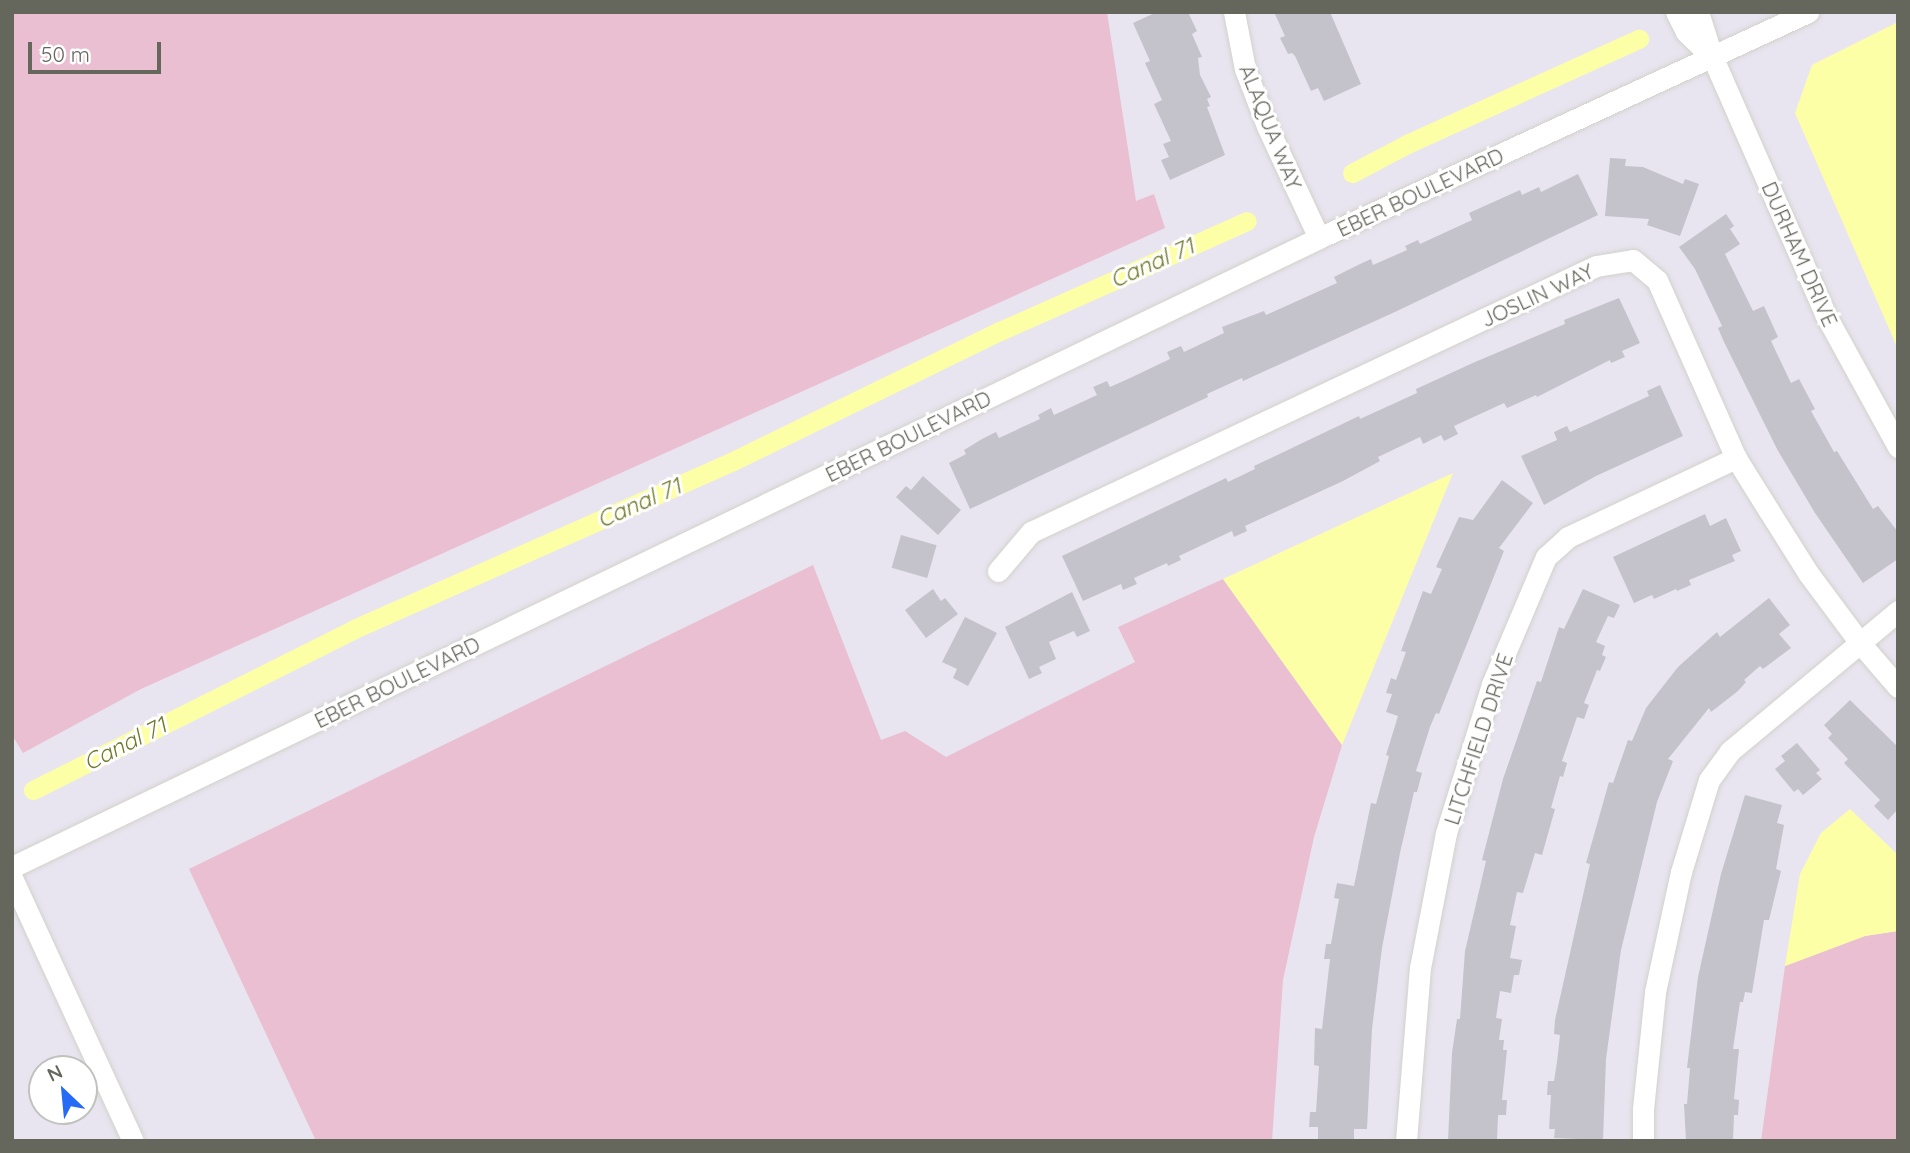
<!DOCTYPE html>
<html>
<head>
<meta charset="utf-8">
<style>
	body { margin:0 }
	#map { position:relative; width:1910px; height:1153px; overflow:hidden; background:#e9e5f0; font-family:Quicksand,sans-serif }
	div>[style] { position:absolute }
	.green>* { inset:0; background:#e9bfd1 }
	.water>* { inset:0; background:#fdffa6 }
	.canal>* { height:19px; margin:-9.5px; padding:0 9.5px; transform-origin:9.5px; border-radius:9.5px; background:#fdffa6 }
	.building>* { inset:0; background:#c4c2cb; transform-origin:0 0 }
	.roads { filter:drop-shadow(0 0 2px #d1d2cb) drop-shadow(0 0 2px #d1d2cb) }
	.minor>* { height:21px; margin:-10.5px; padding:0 10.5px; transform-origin:10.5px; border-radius:10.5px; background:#fff }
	span { translate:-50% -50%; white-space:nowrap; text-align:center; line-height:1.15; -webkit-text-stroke:6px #fff; paint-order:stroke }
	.street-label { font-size:21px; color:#65665c }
	.water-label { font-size:23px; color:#70782a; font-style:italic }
	.frame { position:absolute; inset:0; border:14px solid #65665c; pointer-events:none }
	.north { position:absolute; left:28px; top:1055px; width:70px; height:70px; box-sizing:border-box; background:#fff; border:2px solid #c1c2be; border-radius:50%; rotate:334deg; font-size:19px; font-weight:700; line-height:28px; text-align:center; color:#65665c }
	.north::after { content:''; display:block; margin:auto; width:24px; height:32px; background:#256bf6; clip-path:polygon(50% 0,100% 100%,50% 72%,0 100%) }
	.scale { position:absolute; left:28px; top:42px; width:133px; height:32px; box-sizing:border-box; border:4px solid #65665c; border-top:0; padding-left:9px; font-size:21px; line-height:24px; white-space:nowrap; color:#65665c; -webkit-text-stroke:5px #fff; paint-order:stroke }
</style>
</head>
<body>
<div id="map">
	<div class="green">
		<div style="clip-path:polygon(12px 12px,1107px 12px,1136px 201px,1154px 194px,1165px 228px,141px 689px,23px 753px,12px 735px)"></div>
		<div style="clip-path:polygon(813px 565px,881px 740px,905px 731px,946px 757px,1135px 662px,1118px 627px,1223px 579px,1342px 745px,1314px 837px,1283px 980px,1272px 1141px,316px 1141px,189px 869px)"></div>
		<div style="clip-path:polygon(1898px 931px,1898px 1141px,1761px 1141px,1785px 966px,1865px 936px)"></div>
	</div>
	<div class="water">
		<div style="clip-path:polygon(1898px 22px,1898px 349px,1795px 113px,1812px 65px)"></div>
		<div style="clip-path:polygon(1453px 473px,1342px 745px,1223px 579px)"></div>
		<div style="clip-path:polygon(1850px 809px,1898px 855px,1898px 931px,1865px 936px,1785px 966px,1800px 874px,1821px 833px)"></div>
	</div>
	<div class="canal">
		<div style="left:1352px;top:173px;width:62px;rotate:-27.8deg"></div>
		<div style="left:1407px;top:144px;width:255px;rotate:-24.4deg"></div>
		<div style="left:33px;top:790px;width:359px;rotate:-26.6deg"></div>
		<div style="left:354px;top:629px;width:415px;rotate:-23.9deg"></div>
		<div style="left:733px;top:461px;width:297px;rotate:-26deg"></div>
		<div style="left:1000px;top:331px;width:270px;rotate:-24deg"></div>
	</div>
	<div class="building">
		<div style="clip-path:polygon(1157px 12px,1188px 12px,1197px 31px,1192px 34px,1202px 57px,1198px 58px,1200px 75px,1211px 97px,1207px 99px,1210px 106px,1207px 107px,1225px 155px,1170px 180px,1161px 160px,1169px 157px,1163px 144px,1171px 141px,1154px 104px,1162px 100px,1145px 63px,1150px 61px,1133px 23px)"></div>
		<div style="clip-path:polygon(1274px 12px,1330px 12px,1361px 84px,1324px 101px,1318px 88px,1311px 91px,1295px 56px,1292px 53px,1288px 54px,1280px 38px,1285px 36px)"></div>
		<div style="clip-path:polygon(1610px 158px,1626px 159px,1625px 166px,1643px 167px,1683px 184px,1685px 179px,1699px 184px,1680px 236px,1647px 225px,1649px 219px,1605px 216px)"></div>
		<div style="clip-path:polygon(1578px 174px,1598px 215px,1397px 311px,1243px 381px,1242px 378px,1207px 394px,1208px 397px,970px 509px,949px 463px,966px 454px,964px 450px,982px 439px,996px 432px,999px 438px,1040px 419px,1038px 415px,1051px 408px,1054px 415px,1097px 395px,1093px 387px,1107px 381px,1110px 387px,1128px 379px,1170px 359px,1167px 352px,1181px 346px,1184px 352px,1224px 333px,1222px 327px,1264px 311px,1266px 315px,1337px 283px,1334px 277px,1358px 265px,1371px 259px,1373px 265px,1407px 250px,1405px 246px,1418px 240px,1420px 244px,1472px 220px,1469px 213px,1520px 190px,1522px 195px,1539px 187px,1541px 192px)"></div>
		<div style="clip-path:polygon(1726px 214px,1734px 226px,1730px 229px,1740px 244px,1725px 254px,1753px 311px,1764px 306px,1778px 337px,1771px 341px,1791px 383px,1799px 379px,1815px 409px,1811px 411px,1834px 452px,1837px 451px,1873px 509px,1878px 506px,1898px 532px,1898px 559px,1863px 583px,1815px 513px,1777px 449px,1724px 342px,1718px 328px,1722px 326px,1695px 269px,1679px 247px)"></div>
		<div style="clip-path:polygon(1619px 298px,1640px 343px,1622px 351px,1625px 357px,1611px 363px,1610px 360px,1537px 397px,1536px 395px,1507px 408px,1504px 403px,1454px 426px,1458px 434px,1444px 441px,1441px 435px,1423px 444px,1420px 437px,1378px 457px,1380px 461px,1343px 481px,1245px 526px,1247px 531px,1234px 537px,1232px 531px,1179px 556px,1181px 560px,1168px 566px,1167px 563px,1134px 578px,1137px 584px,1123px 590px,1121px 584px,1083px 601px,1062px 556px,1226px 478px,1228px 482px,1255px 469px,1254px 466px,1359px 416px,1360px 419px,1417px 393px,1416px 389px,1475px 362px,1565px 324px,1564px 320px)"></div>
		<div style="clip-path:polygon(1660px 385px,1683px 436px,1596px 476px,1544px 505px,1521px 456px,1557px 440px,1554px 432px,1567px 426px,1570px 432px,1588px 424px,1649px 396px,1647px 391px)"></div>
		<div style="clip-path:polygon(923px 476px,961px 510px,938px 535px,896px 497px,906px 486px,911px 490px)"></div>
		<div style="clip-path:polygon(1502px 480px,1533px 503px,1499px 548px,1504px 551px,1439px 714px,1436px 713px,1430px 727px,1416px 771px,1422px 773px,1417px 792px,1414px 792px,1400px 853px,1382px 948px,1372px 1029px,1367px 1129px,1354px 1129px,1354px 1141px,1318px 1141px,1318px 1127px,1309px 1127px,1310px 1112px,1316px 1112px,1319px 1066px,1314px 1065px,1315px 1028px,1322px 1029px,1330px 959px,1324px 959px,1326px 944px,1331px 944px,1339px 899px,1334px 898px,1337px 883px,1354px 886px,1371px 803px,1376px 804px,1389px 756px,1386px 755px,1398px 716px,1386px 712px,1392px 694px,1386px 693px,1391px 678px,1396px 680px,1406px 652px,1401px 651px,1423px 591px,1431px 594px,1442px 569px,1436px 567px,1459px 517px,1473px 520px)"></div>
		<div style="clip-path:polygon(1705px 514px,1710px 526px,1726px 518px,1741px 551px,1732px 555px,1735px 561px,1689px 580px,1691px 585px,1677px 591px,1676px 589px,1654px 599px,1652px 595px,1634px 603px,1613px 557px)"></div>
		<div style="left:901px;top:535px;width:37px;height:34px;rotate:16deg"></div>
		<div style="clip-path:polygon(933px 589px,941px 601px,945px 598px,958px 614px,926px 638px,905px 610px)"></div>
		<div style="clip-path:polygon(1583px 589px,1620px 605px,1614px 618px,1608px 616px,1596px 642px,1605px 646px,1602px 655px,1606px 657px,1600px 671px,1597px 670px,1584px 703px,1589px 705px,1584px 719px,1577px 717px,1562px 761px,1567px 763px,1563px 777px,1560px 776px,1551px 808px,1555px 809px,1542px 855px,1535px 853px,1523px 893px,1517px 892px,1510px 925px,1516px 926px,1510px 958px,1522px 960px,1519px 975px,1514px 975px,1511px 993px,1500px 991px,1496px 1018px,1502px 1019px,1499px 1040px,1504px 1040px,1503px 1050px,1507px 1050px,1502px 1100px,1507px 1100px,1506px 1115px,1498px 1115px,1497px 1141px,1448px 1141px,1452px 1053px,1457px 1019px,1460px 1019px,1465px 951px,1486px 861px,1482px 860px,1503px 779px,1537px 681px,1541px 682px,1559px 627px,1564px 629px)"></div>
		<div style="clip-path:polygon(1072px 592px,1090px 631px,1077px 637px,1074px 631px,1049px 642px,1056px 659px,1039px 667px,1042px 673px,1029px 679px,1005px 627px)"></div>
		<div style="clip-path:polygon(1769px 598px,1790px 625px,1779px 634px,1791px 648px,1763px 669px,1760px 666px,1744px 680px,1746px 682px,1738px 691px,1711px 712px,1709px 708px,1668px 759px,1673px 761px,1657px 802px,1621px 950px,1606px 1059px,1603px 1140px,1554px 1138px,1555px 1129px,1549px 1129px,1551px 1095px,1547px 1095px,1548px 1081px,1554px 1081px,1557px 1062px,1560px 1035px,1554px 1034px,1555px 1020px,1590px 864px,1586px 863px,1609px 782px,1613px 783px,1628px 740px,1632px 741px,1646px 708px,1678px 667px,1717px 632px,1720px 637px)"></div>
		<div style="clip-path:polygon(965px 617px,997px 633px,968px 686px,953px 678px,957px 669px,942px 662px)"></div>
		<div style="clip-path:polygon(1850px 700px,1898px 747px,1898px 809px,1888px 820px,1874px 806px,1880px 800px,1844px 763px,1848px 759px,1828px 738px,1832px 734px,1824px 725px)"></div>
		<div style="clip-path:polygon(1797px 743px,1820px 770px,1816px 773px,1822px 779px,1803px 795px,1798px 789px,1794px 792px,1775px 769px,1785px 761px,1781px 756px)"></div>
		<div style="clip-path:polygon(1745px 795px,1782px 805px,1777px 823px,1784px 825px,1776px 869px,1781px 871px,1769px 920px,1764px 920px,1752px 993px,1745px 992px,1743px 1002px,1740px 1002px,1733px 1049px,1739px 1049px,1734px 1099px,1739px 1100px,1738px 1115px,1734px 1115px,1733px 1141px,1686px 1141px,1684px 1104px,1687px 1104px,1690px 1068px,1687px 1068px,1698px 977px,1721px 874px)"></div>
	</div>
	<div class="roads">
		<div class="minor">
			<div style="left:1234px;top:12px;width:58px;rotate:79.1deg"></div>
			<div style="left:1245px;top:69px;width:61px;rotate:68.9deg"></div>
			<div style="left:1267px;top:126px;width:123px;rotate:65.1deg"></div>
			<div style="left:1676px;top:12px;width:22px;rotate:63deg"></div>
			<div style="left:1686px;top:32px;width:33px;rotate:44deg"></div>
			<div style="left:1698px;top:12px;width:46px;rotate:72.3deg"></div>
			<div style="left:1712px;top:56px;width:282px;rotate:66.3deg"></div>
			<div style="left:1825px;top:314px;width:152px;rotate:61.2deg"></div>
			<div style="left:998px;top:571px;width:51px;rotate:-49.8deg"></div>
			<div style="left:1031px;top:532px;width:624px;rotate:-25.21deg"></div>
			<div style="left:1596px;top:266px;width:37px;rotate:-9deg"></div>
			<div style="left:1633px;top:260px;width:31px;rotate:40deg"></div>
			<div style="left:1657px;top:280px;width:195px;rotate:66.1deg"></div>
			<div style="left:1736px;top:458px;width:62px;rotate:58.1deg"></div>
			<div style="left:1769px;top:511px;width:73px;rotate:57.8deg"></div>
			<div style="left:1808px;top:573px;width:87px;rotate:53.4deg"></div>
			<div style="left:1860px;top:643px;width:58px;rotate:49.2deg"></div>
			<div style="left:12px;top:867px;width:1450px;rotate:-25.7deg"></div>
			<div style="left:1319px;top:238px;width:539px;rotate:-24.8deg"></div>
			<div style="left:12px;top:878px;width:289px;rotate:65.3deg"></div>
			<div style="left:1406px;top:1141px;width:174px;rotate:-85.4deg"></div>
			<div style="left:1420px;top:968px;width:137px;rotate:-79.1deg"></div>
			<div style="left:1446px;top:833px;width:156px;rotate:-72.8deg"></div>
			<div style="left:1492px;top:684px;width:138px;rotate:-67deg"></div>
			<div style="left:1546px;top:557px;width:30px;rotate:-42deg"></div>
			<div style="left:1568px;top:537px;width:186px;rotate:-25.2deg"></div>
			<div style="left:1643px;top:1141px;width:32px;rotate:-90deg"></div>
			<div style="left:1643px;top:1109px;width:118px;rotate:-84.1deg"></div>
			<div style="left:1655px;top:992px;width:123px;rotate:-77.8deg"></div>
			<div style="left:1681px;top:872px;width:96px;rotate:-73.1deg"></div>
			<div style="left:1709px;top:780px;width:36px;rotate:-54deg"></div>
			<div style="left:1730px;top:751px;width:219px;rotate:-39.8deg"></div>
		</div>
	</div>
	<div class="street-label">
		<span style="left:1271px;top:127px;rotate:68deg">ALAQUA WAY</span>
		<span style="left:1420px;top:192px;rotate:-25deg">EBER BOULEVARD</span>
		<span style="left:1800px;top:254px;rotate:66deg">DURHAM DRIVE</span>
		<span style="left:1537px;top:295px;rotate:-25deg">JOSLIN WAY</span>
		<span style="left:908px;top:436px;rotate:-26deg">EBER BOULEVARD</span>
		<span style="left:397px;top:682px;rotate:-26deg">EBER BOULEVARD</span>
		<span style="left:1478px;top:739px;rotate:-72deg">LITCHFIELD DRIVE</span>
	</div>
	<div class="water-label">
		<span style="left:1152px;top:263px;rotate:-24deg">Canal 71</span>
		<span style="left:639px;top:503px;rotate:-24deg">Canal 71</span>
		<span style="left:125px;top:744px;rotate:-27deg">Canal 71</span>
	</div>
	<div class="frame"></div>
	<div class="north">N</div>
	<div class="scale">50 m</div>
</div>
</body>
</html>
